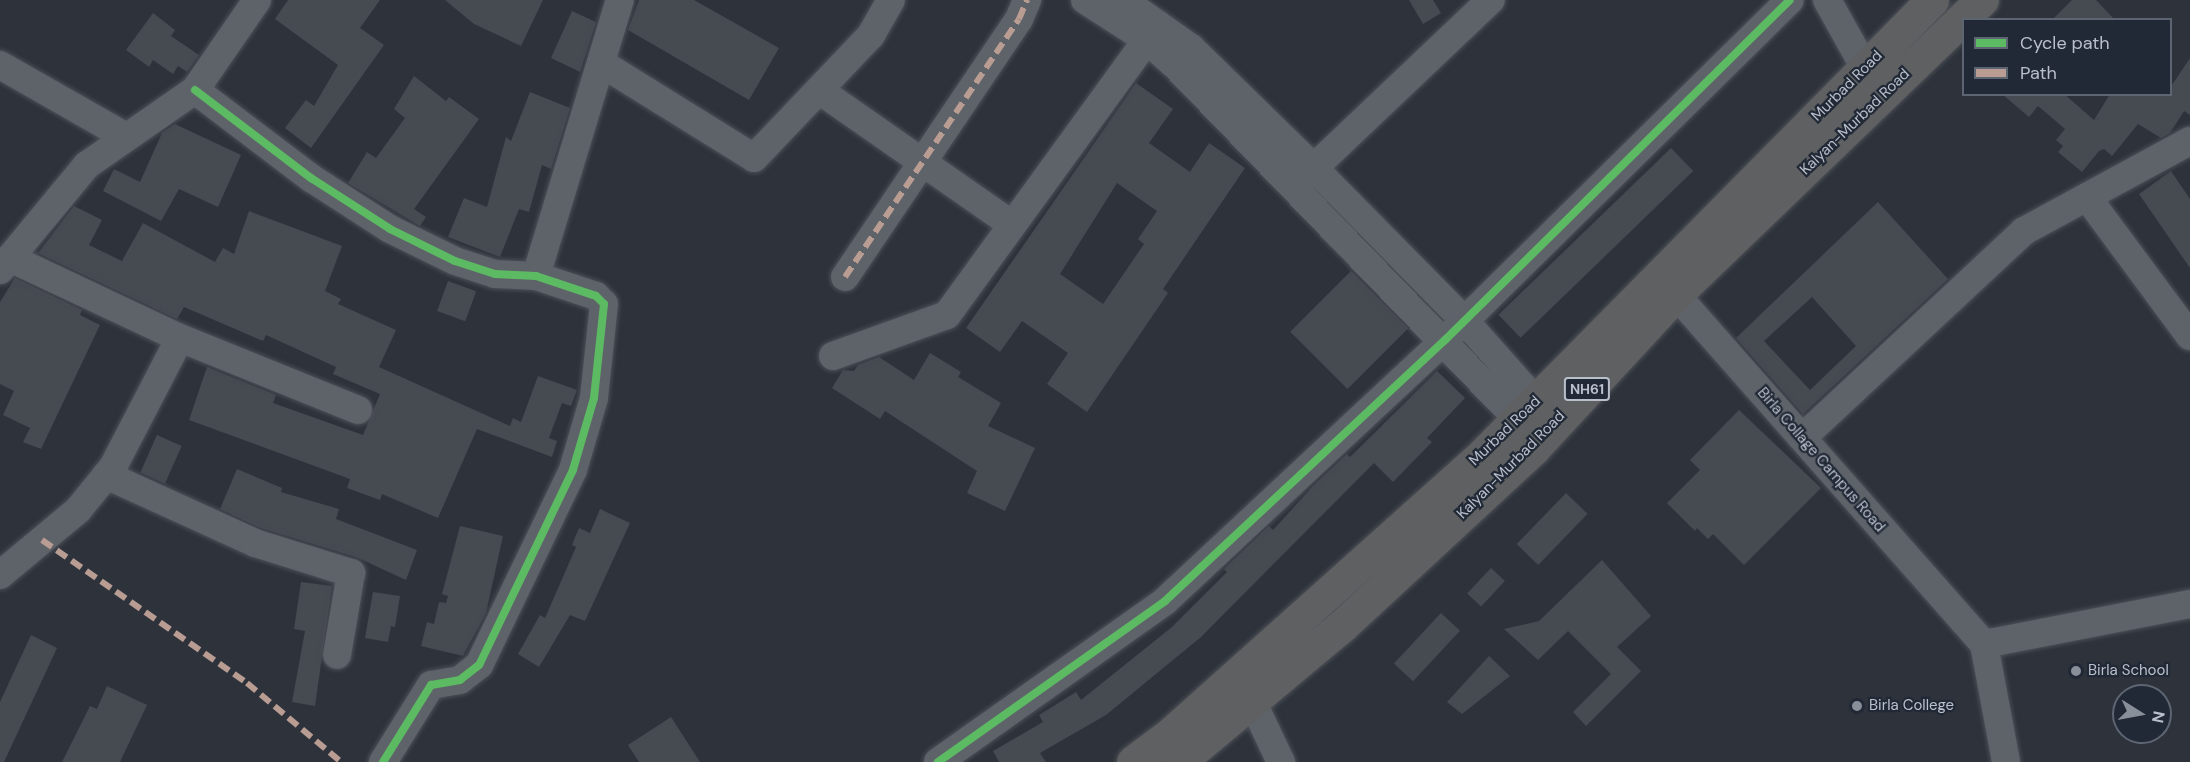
<!DOCTYPE html>
<html>
<head>
<meta charset="utf-8">
<style>
	body { margin:0 }
	#map { position:relative; width:2190px; height:762px; overflow:hidden; background:#2e333b; font-family:"DM Sans",sans-serif }
	div>[style] { position:absolute }
	.building>* { inset:0; background:#464a51; transform-origin:0 0 }
	.roads { filter:drop-shadow(0 0 2px #4c4f56) drop-shadow(0 0 2px #4c4f56) }
	.minor>* { height:28px; margin:-14px; padding:0 14px; transform-origin:14px; border-radius:14px; background:#5e6269 }
	.highway>* { height:33px; margin:-16.5px; padding:0 16.5px; transform-origin:16.5px; border-radius:16.5px; background:#5e6062 }
	.quiet>* { height:6px; margin-top:-3px; transform-origin:0; background:repeating-linear-gradient(90deg,#b99d93 0 12px,transparent 0 18px) }
	.cycleway>* { height:8px; margin:-4px; padding:0 4px; transform-origin:4px; border-radius:4px; background:#5cba63 }
	.dots>* { width:16px; height:16px; translate:-50% -50%; box-sizing:border-box; border:3px solid #212936; border-radius:50% }
	span { translate:-50% -50%; white-space:nowrap; text-align:center; line-height:1.15; -webkit-text-stroke:4.5px #212936; paint-order:stroke }
	.shield-label span { padding:2px 4px; background:#212936; border:2px solid; border-radius:4px; -webkit-text-stroke-width:0 }
	.shield-label { font-size:14px; color:#b9c0cb; font-weight:700 }
	.street-label { font-size:15px; color:#b9c0cb }
	.poi-label { font-size:15px; color:#b9c0cb }
	.left { translate:0 -50%; text-align:left }
	.legend { position:absolute; left:1962px; top:18px; width:210px; height:78px; box-sizing:border-box; background:#212936; border:2px solid #5e6572; margin:0; padding:8px 10px; list-style:none; font-size:18px; color:#b9c0cb }
	.legend li { display:flex; align-items:center; gap:12px; height:30px }
	.legend b { width:30px; border:2px solid #5e6572 }
	.north { position:absolute; left:2112px; top:684px; width:60px; height:60px; box-sizing:border-box; background:#212936; border:2px solid #5e6572; border-radius:50%; rotate:101deg; font-size:16px; font-weight:700; line-height:24px; text-align:center; color:#b9c0cb }
	.north::after { content:''; display:block; margin:auto; width:21px; height:27px; background:#888f99; clip-path:polygon(50% 0,100% 100%,50% 72%,0 100%) }
</style>
</head>
<body>
<div id="map">
	<div class="building">
		<div style="clip-path:polygon(288px 0,380px 0,360px 28px,384px 45px,311px 148px,285px 128px,306px 100px,314px 106px,338px 65px,275px 19px)"></div>
		<div style="clip-path:polygon(445px 0,543px 0,521px 46px,474px 24px)"></div>
		<div style="clip-path:polygon(639px 0,694px 0,779px 48px,749px 100px,628px 30px)"></div>
		<div style="clip-path:polygon(1409px 0,1433px 0,1441px 13px,1423px 24px)"></div>
		<div style="clip-path:polygon(2072px 0,2096px 0,2115px 20px,2052px 20px)"></div>
		<div style="clip-path:polygon(572px 11px,596px 22px,580px 72px,551px 58px)"></div>
		<div style="clip-path:polygon(153px 13px,175px 30px,171px 36px,199px 55px,187px 72px,178px 66px,173px 74px,153px 60px,149px 67px,126px 50px)"></div>
		<div style="clip-path:polygon(2190px 58px,2190px 115px,2184px 111px,2170px 133px,2161px 138px,2138px 124px,2112px 156px,2104px 149px,2099px 151px,2082px 172px,2058px 152px,2063px 146px,2056px 140px,2065px 129px,2038px 106px,2029px 117px,2002px 94px,2064px 94px,2094px 120px,2110px 94px,2170px 94px,2170px 88px)"></div>
		<div style="clip-path:polygon(414px 76px,446px 101px,449px 97px,479px 119px,414px 209px,426px 217px,420px 226px,348px 183px,367px 152px,376px 158px,405px 118px,394px 109px)"></div>
		<div style="clip-path:polygon(evenodd,1136px 83px,1173px 109px,1149px 143px,1190px 172px,1209px 143px,1245px 168px,1163px 289px,1168px 293px,1087px 412px,1047px 384px,1068px 353px,1022px 321px,1000px 352px,966px 328px,1136px 83px,1117px 183px,1157px 211px,1138px 239px,1144px 244px,1103px 304px,1060px 274px,1117px 183px)"></div>
		<div style="clip-path:polygon(530px 92px,570px 108px,551px 169px,542px 165px,529px 212px,519px 209px,500px 257px,448px 237px,464px 198px,487px 207px,506px 137px,511px 141px)"></div>
		<div style="clip-path:polygon(175px 124px,241px 155px,218px 207px,179px 189px,161px 221px,103px 191px,114px 169px,140px 182px,162px 133px)"></div>
		<div style="left:1671px;top:148px;width:32px;height:240px;rotate:46deg"></div>
		<div style="clip-path:polygon(2171px 171px,2190px 199px,2190px 268px,2139px 194px)"></div>
		<div style="clip-path:polygon(evenodd,1878px 202px,1948px 279px,1803px 414px,1736px 338px,1878px 202px,1812px 297px,1856px 346px,1810px 390px,1764px 341px,1812px 297px)"></div>
		<div style="clip-path:polygon(74px 206px,102px 220px,89px 245px,122px 261px,143px 223px,215px 262px,223px 248px,234px 254px,249px 211px,342px 246px,325px 291px,341px 299px,338px 304px,396px 330px,379px 367px,510px 426px,513px 418px,521px 422px,538px 376px,577px 390px,571px 406px,562px 403px,549px 438px,557px 441px,552px 457px,477px 429px,438px 518px,382px 494px,380px 500px,347px 488px,350px 479px,189px 420px,207px 367px,276px 395px,273px 403px,363px 435px,380px 394px,333px 374px,336px 367px,266px 335px,263px 341px,184px 307px,177px 319px,38px 253px)"></div>
		<div style="left:1351px;top:271px;width:81px;height:86px;rotate:45deg"></div>
		<div style="clip-path:polygon(15px 278px,82px 310px,80px 315px,100px 325px,41px 449px,23px 442px,30px 428px,3px 415px,14px 391px,0 384px,0 302px)"></div>
		<div style="left:448px;top:281px;width:30px;height:32px;rotate:20deg"></div>
		<div style="clip-path:polygon(930px 353px,961px 372px,958px 377px,1001px 403px,988px 426px,1035px 448px,1005px 511px,967px 493px,977px 471px,885px 411px,880px 419px,832px 388px,843px 370px,854px 371px,858px 365px,879px 357px,914px 380px)"></div>
		<div style="clip-path:polygon(1437px 371px,1465px 398px,1427px 438px,1432px 442px,1393px 482px,1374px 463px,1201px 637px,1106px 715px,1040px 753px,1046px 762px,999px 762px,993px 751px,1043px 722px,1039px 715px,1076px 692px,1081px 700px,1172px 627px,1227px 572px,1224px 569px,1269px 526px,1273px 530px,1313px 486px,1347px 454px,1350px 457px)"></div>
		<div style="clip-path:polygon(1739px 410px,1821px 488px,1744px 565px,1713px 534px,1708px 539px,1697px 528px,1695px 531px,1667px 503px,1700px 470px,1690px 460px)"></div>
		<div style="left:157px;top:435px;width:27px;height:41px;rotate:24deg"></div>
		<div style="clip-path:polygon(237px 469px,282px 488px,281px 492px,339px 509px,336px 519px,417px 550px,406px 580px,356px 557px,261px 528px,220px 509px)"></div>
		<div style="left:1566px;top:493px;width:30px;height:71px;rotate:44deg"></div>
		<div style="clip-path:polygon(600px 509px,630px 523px,585px 621px,570px 615px,539px 667px,518px 654px,540px 615px,545px 618px,576px 547px,572px 545px,579px 528px,590px 533px)"></div>
		<div style="clip-path:polygon(460px 526px,503px 536px,486px 613px,463px 656px,421px 646px,427px 622px,434px 624px,439px 602px,446px 603px,448px 596px,442px 594px)"></div>
		<div style="clip-path:polygon(1602px 560px,1651px 616px,1617px 647px,1641px 671px,1586px 726px,1573px 712px,1611px 674px,1568px 631px,1538px 660px,1504px 629px,1539px 621px)"></div>
		<div style="left:1491px;top:568px;width:19px;height:35px;rotate:43deg"></div>
		<div style="clip-path:polygon(301px 582px,332px 586px,315px 706px,292px 702px,305px 631px,294px 629px)"></div>
		<div style="clip-path:polygon(373px 592px,400px 596px,395px 627px,391px 626px,388px 642px,365px 638px)"></div>
		<div style="left:1441px;top:613px;width:26px;height:69px;rotate:43deg"></div>
		<div style="clip-path:polygon(31px 635px,57px 648px,4px 762px,0 762px,0 702px)"></div>
		<div style="clip-path:polygon(1489px 656px,1510px 676px,1462px 714px,1447px 702px)"></div>
		<div style="clip-path:polygon(107px 686px,147px 705px,120px 762px,62px 762px,90px 706px,97px 709px)"></div>
		<div style="clip-path:polygon(671px 717px,700px 762px,639px 762px,628px 745px)"></div>
	</div>
	<div class="roads">
		<div class="minor">
			<div style="left:1085px;top:0;width:74px;rotate:32.8deg"></div>
			<div style="left:1147px;top:40px;width:36px;rotate:42deg"></div>
			<div style="left:1174px;top:64px;width:516px;rotate:45.94deg"></div>
			<div style="left:1123px;top:0;width:83px;rotate:35.2deg"></div>
			<div style="left:1191px;top:48px;width:172px;rotate:44.3deg"></div>
			<div style="left:1314px;top:168px;width:214px;rotate:45.4deg"></div>
			<div style="left:1464px;top:320px;width:130px;rotate:48.4deg"></div>
			<div style="left:1827px;top:0;width:78px;rotate:60.8deg"></div>
			<div style="left:601px;top:63px;width:180px;rotate:31.8deg"></div>
			<div style="left:754px;top:158px;width:170px;rotate:-46.4deg"></div>
			<div style="left:871px;top:35px;width:40px;rotate:-60.3deg"></div>
			<div style="left:0;top:65px;width:145px;rotate:29.7deg"></div>
			<div style="left:195px;top:90px;width:146px;rotate:37.2deg"></div>
			<div style="left:311px;top:178px;width:94px;rotate:32.8deg"></div>
			<div style="left:390px;top:229px;width:72px;rotate:26.2deg"></div>
			<div style="left:455px;top:261px;width:42px;rotate:18deg"></div>
			<div style="left:495px;top:274px;width:41px;rotate:2.8deg"></div>
			<div style="left:536px;top:276px;width:63px;rotate:18.4deg"></div>
			<div style="left:596px;top:296px;width:11px;rotate:45deg"></div>
			<div style="left:604px;top:304px;width:95px;rotate:96.1deg"></div>
			<div style="left:594px;top:398px;width:75px;rotate:106.3deg"></div>
			<div style="left:573px;top:470px;width:216px;rotate:115.7deg"></div>
			<div style="left:479px;top:665px;width:24px;rotate:142deg"></div>
			<div style="left:460px;top:680px;width:29px;rotate:170deg"></div>
			<div style="left:431px;top:685px;width:91px;rotate:121.9deg"></div>
			<div style="left:819px;top:90px;width:234px;rotate:34.9deg"></div>
			<div style="left:1300px;top:181px;width:263px;rotate:-43.5deg"></div>
			<div style="left:2087px;top:197px;width:173px;rotate:53.5deg"></div>
			<div style="left:10px;top:258px;width:188px;rotate:25.2deg"></div>
			<div style="left:180px;top:338px;width:192px;rotate:22deg"></div>
			<div style="left:0;top:270px;width:136px;rotate:-50.4deg"></div>
			<div style="left:87px;top:165px;width:131px;rotate:-34.8deg"></div>
			<div style="left:195px;top:90px;width:109px;rotate:-55.4deg"></div>
			<div style="left:536px;top:276px;width:288px;rotate:-73.1deg"></div>
			<div style="left:845px;top:277px;width:311px;rotate:-56deg"></div>
			<div style="left:1019px;top:19px;width:21px;rotate:-67deg"></div>
			<div style="left:1662px;top:279px;width:487px;rotate:48.6deg"></div>
			<div style="left:1984px;top:644px;width:120px;rotate:79.4deg"></div>
			<div style="left:833px;top:356px;width:121px;rotate:-19.8deg"></div>
			<div style="left:947px;top:315px;width:359px;rotate:-54deg"></div>
			<div style="left:1802px;top:438px;width:304px;rotate:-43deg"></div>
			<div style="left:2024px;top:231px;width:189px;rotate:-28.5deg"></div>
			<div style="left:106px;top:475px;width:164px;rotate:24.5deg"></div>
			<div style="left:255px;top:543px;width:101px;rotate:17.4deg"></div>
			<div style="left:351px;top:573px;width:83px;rotate:99.7deg"></div>
			<div style="left:0;top:575px;width:102px;rotate:-39.8deg"></div>
			<div style="left:78px;top:510px;width:55px;rotate:-50.9deg"></div>
			<div style="left:113px;top:467px;width:145px;rotate:-62.6deg"></div>
			<div style="left:1984px;top:644px;width:210px;rotate:-11deg"></div>
			<div style="left:1239px;top:685px;width:21px;rotate:51deg"></div>
			<div style="left:1252px;top:701px;width:68px;rotate:64.6deg"></div>
			<div style="left:938px;top:762px;width:278px;rotate:-35.3deg"></div>
			<div style="left:1165px;top:601px;width:383px;rotate:-43deg"></div>
			<div style="left:1445px;top:340px;width:484px;rotate:-44.6deg"></div>
		</div>
		<div class="highway">
			<div style="left:1133px;top:762px;width:45px;rotate:-36.9deg"></div>
			<div style="left:1169px;top:735px;width:413px;rotate:-41.8deg"></div>
			<div style="left:1477px;top:460px;width:647px;rotate:-45.31deg"></div>
			<div style="left:1179px;top:762px;width:214px;rotate:-39.9deg"></div>
			<div style="left:1343px;top:625px;width:260px;rotate:-42.8deg"></div>
			<div style="left:1534px;top:448px;width:208px;rotate:-47.3deg"></div>
			<div style="left:1675px;top:295px;width:426px;rotate:-43.9deg"></div>
		</div>
	</div>
	<div class="quiet">
		<div style="left:845px;top:277px;width:311px;rotate:-56deg"></div>
		<div style="left:1019px;top:19px;width:21px;rotate:-67deg"></div>
		<div style="left:42px;top:540px;width:250px;rotate:34.9deg"></div>
		<div style="left:247px;top:683px;width:123px;rotate:40deg"></div>
	</div>
	<div class="cycleway">
		<div style="left:195px;top:90px;width:146px;rotate:37.2deg"></div>
		<div style="left:311px;top:178px;width:94px;rotate:32.8deg"></div>
		<div style="left:390px;top:229px;width:72px;rotate:26.2deg"></div>
		<div style="left:455px;top:261px;width:42px;rotate:18deg"></div>
		<div style="left:495px;top:274px;width:41px;rotate:2.8deg"></div>
		<div style="left:536px;top:276px;width:63px;rotate:18.4deg"></div>
		<div style="left:596px;top:296px;width:11px;rotate:45deg"></div>
		<div style="left:604px;top:304px;width:95px;rotate:96.1deg"></div>
		<div style="left:594px;top:398px;width:75px;rotate:106.3deg"></div>
		<div style="left:573px;top:470px;width:216px;rotate:115.7deg"></div>
		<div style="left:479px;top:665px;width:24px;rotate:142deg"></div>
		<div style="left:460px;top:680px;width:29px;rotate:170deg"></div>
		<div style="left:431px;top:685px;width:91px;rotate:121.9deg"></div>
		<div style="left:938px;top:762px;width:278px;rotate:-35.3deg"></div>
		<div style="left:1165px;top:601px;width:383px;rotate:-43deg"></div>
		<div style="left:1445px;top:340px;width:484px;rotate:-44.6deg"></div>
	</div>
	<div class="dots">
		<div style="left:2076px;top:671px;background:#888f99"></div>
		<div style="left:1857px;top:706px;background:#888f99"></div>
	</div>
	<div class="shield-label">
		<span style="left:1587px;top:389px">NH61</span>
	</div>
	<div class="street-label">
		<span style="left:1847px;top:86px;rotate:-45deg">Murbad Road</span>
		<span style="left:1855px;top:122px;rotate:-44deg">Kalyan-Murbad Road</span>
		<span style="left:1505px;top:431px;rotate:-44deg">Murbad Road</span>
		<span style="left:1821px;top:460px;rotate:49deg">Birla Collage Campus Road</span>
		<span style="left:1511px;top:465px;rotate:-45deg">Kalyan-Murbad Road</span>
	</div>
	<div class="poi-label">
		<span class="left" style="left:2088px;top:671px">Birla School</span>
		<span class="left" style="left:1869px;top:706px">Birla College</span>
	</div>
	<ul class="legend">
	<li><b style="height:8px;background:#5cba63"></b>Cycle path</li>
	<li><b style="height:8px;background:#b99d93"></b>Path</li>
	</ul>
	<div class="north">N</div>
</div>
</body>
</html>
